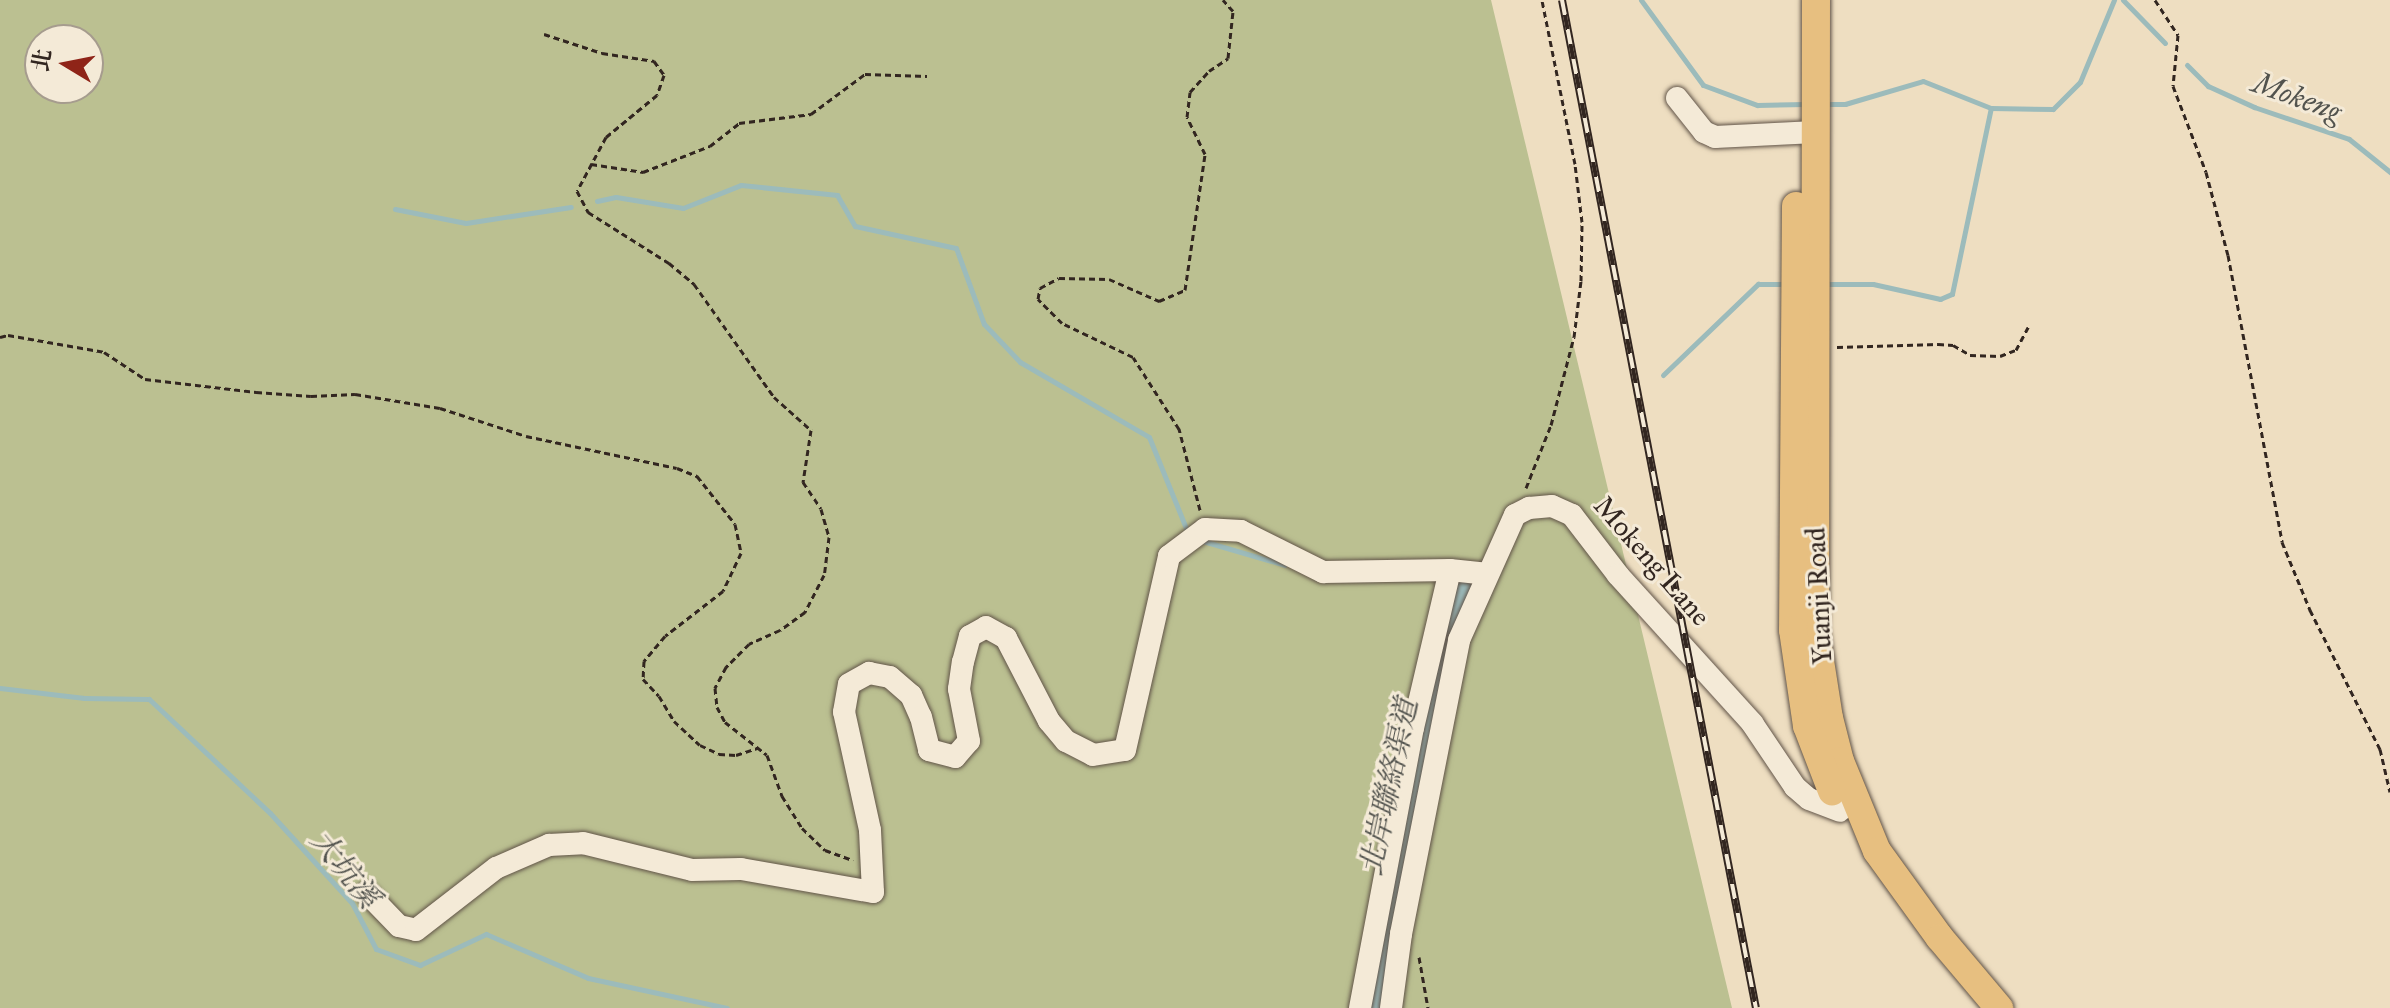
<!DOCTYPE html>
<html>
<head>
<meta charset="utf-8">
<style>
	body { margin:0 }
	#map { position:relative; width:2390px; height:1008px; overflow:hidden; background:#eedec1; font-family:"IM FELL Great Primer","Noto Serif TC",serif }
	div>[style] { position:absolute }
	.green>* { inset:0; background:#bbc091 }
	.stream>* { height:5px; margin:-2.5px; padding:0 2.5px; transform-origin:2.5px; border-radius:2.5px; background:#9cbbbb }
	.canal>* { height:18px; margin:-9px; padding:0 9px; transform-origin:9px; border-radius:9px; background:#9cbbbb }
	.path>* { height:3px; margin-top:-1.5px; transform-origin:0; background:repeating-linear-gradient(90deg,#322620 0 6px,transparent 0 10px) }
	.roads { filter:drop-shadow(0 0 2px #615448) drop-shadow(0 0 2px #615448) }
	.minor>* { height:22px; margin:-11px; padding:0 11px; transform-origin:11px; border-radius:11px; background:#f4ead7 }
	.major>* { height:28px; margin:-14px; padding:0 14px; transform-origin:14px; border-radius:14px; background:#e7bf80 }
	.rail>* { height:8px; margin-top:-4px; transform-origin:0; background:repeating-linear-gradient(90deg,#f4ead7 0 15px,#322620 0 30px); box-sizing:border-box; border-block:2px solid #322620 }
	span { translate:-50% -50%; white-space:nowrap; text-align:center; line-height:1.15; -webkit-text-stroke:6px #f4ead7; paint-order:stroke }
	.street-label { font-size:28px; color:#322620 }
	.water-label { font-size:30px; color:#52534e; font-style:italic }
	.north { position:absolute; left:24px; top:24px; width:80px; height:80px; box-sizing:border-box; background:#f4ead7; border:2px solid #a69c8e; border-radius:50%; rotate:280deg; font-size:22px; font-weight:700; line-height:32px; text-align:center; color:#322620 }
	.north::after { content:''; display:block; margin:auto; width:28px; height:36px; background:#8f2418; clip-path:polygon(50% 0,100% 100%,50% 72%,0 100%) }
</style>
</head>
<body>
<div id="map">
	<div class="green">
		<div style="clip-path:polygon(evenodd,0 0,1491px 0,1732px 1008px,0 1008px,0 0,40px 40px,88px 40px,88px 88px,40px 88px,40px 40px)"></div>
	</div>
	<div class="stream">
		<div style="left:1641px;top:0;width:105px;rotate:53.9deg"></div>
		<div style="left:1703px;top:85px;width:58px;rotate:20.3deg"></div>
		<div style="left:1757px;top:105px;width:48px;rotate:-1.2deg"></div>
		<div style="left:2123px;top:0;width:60px;rotate:45.7deg"></div>
		<div style="left:2187px;top:65px;width:30px;rotate:45deg"></div>
		<div style="left:2208px;top:86px;width:51px;rotate:24.5deg"></div>
		<div style="left:2254px;top:107px;width:100px;rotate:18.6deg"></div>
		<div style="left:2349px;top:139px;width:53px;rotate:38.8deg"></div>
		<div style="left:1823px;top:104px;width:22px"></div>
		<div style="left:1845px;top:104px;width:81px;rotate:-16.4deg"></div>
		<div style="left:1923px;top:81px;width:73px;rotate:21.7deg"></div>
		<div style="left:1991px;top:108px;width:62px;rotate:0.9deg"></div>
		<div style="left:2053px;top:109px;width:38px;rotate:-45deg"></div>
		<div style="left:2080px;top:82px;width:89px;rotate:-67.5deg"></div>
		<div style="left:597px;top:201px;width:19px;rotate:-12deg"></div>
		<div style="left:616px;top:197px;width:68px;rotate:9.3deg"></div>
		<div style="left:683px;top:208px;width:62px;rotate:-21.6deg"></div>
		<div style="left:741px;top:185px;width:97px;rotate:5.9deg"></div>
		<div style="left:837px;top:195px;width:36px;rotate:60deg"></div>
		<div style="left:855px;top:226px;width:103px;rotate:12.3deg"></div>
		<div style="left:956px;top:248px;width:81px;rotate:69.8deg"></div>
		<div style="left:984px;top:324px;width:52px;rotate:46.5deg"></div>
		<div style="left:1020px;top:362px;width:149px;rotate:30.2deg"></div>
		<div style="left:1149px;top:437px;width:104px;rotate:67.9deg"></div>
		<div style="left:395px;top:209px;width:72px;rotate:11.2deg"></div>
		<div style="left:466px;top:223px;width:106px;rotate:-8.7deg"></div>
		<div style="left:1826px;top:284px;width:47px"></div>
		<div style="left:1873px;top:284px;width:69px;rotate:12.6deg"></div>
		<div style="left:1940px;top:299px;width:13px;rotate:-23deg"></div>
		<div style="left:1952px;top:294px;width:190px;rotate:-78.2deg"></div>
		<div style="left:1663px;top:375px;width:132px;rotate:-43.8deg"></div>
		<div style="left:1758px;top:284px;width:27px"></div>
		<div style="left:1203px;top:541px;width:85px;rotate:16.3deg"></div>
		<div style="left:0;top:688px;width:85px;rotate:6.8deg"></div>
		<div style="left:84px;top:698px;width:65px;rotate:0.9deg"></div>
		<div style="left:149px;top:699px;width:166px;rotate:43.3deg"></div>
		<div style="left:270px;top:813px;width:122px;rotate:47.7deg"></div>
		<div style="left:352px;top:903px;width:52px;rotate:62.4deg"></div>
		<div style="left:376px;top:949px;width:47px;rotate:20deg"></div>
		<div style="left:420px;top:965px;width:73px;rotate:-25.2deg"></div>
		<div style="left:486px;top:934px;width:111px;rotate:23.3deg"></div>
		<div style="left:588px;top:978px;width:142px;rotate:12.2deg"></div>
	</div>
	<div class="canal">
		<div style="left:1380px;top:1008px;width:95px;rotate:-82.7deg"></div>
		<div style="left:1392px;top:914px;width:255px;rotate:-78.5deg"></div>
		<div style="left:1443px;top:664px;width:87px;rotate:-73.2deg"></div>
	</div>
	<div class="path">
		<div style="left:2155px;top:0;width:42px;rotate:56.7deg"></div>
		<div style="left:2178px;top:35px;width:51px;rotate:95.6deg"></div>
		<div style="left:2173px;top:86px;width:92px;rotate:69deg"></div>
		<div style="left:2206px;top:172px;width:86px;rotate:75.2deg"></div>
		<div style="left:2228px;top:255px;width:292px;rotate:79.3deg"></div>
		<div style="left:2282px;top:542px;width:74px;rotate:67.6deg"></div>
		<div style="left:2310px;top:610px;width:156px;rotate:63.3deg"></div>
		<div style="left:2380px;top:749px;width:44px;rotate:76.9deg"></div>
		<div style="left:544px;top:34px;width:61px;rotate:18.1deg"></div>
		<div style="left:602px;top:53px;width:53px;rotate:8.7deg"></div>
		<div style="left:654px;top:61px;width:17px;rotate:54deg"></div>
		<div style="left:664px;top:75px;width:21px;rotate:109deg"></div>
		<div style="left:657px;top:95px;width:66px;rotate:140.5deg"></div>
		<div style="left:606px;top:137px;width:61px;rotate:118.2deg"></div>
		<div style="left:577px;top:191px;width:24px;rotate:62deg"></div>
		<div style="left:588px;top:212px;width:96px;rotate:32.2deg"></div>
		<div style="left:669px;top:263px;width:33px;rotate:40deg"></div>
		<div style="left:694px;top:284px;width:138px;rotate:54.7deg"></div>
		<div style="left:774px;top:397px;width:50px;rotate:41.7deg"></div>
		<div style="left:811px;top:430px;width:53px;rotate:98.7deg"></div>
		<div style="left:803px;top:482px;width:32px;rotate:56deg"></div>
		<div style="left:821px;top:509px;width:29px;rotate:74deg"></div>
		<div style="left:829px;top:537px;width:38px;rotate:97deg"></div>
		<div style="left:824px;top:575px;width:42px;rotate:117.2deg"></div>
		<div style="left:805px;top:612px;width:31px;rotate:144deg"></div>
		<div style="left:780px;top:630px;width:34px;rotate:156deg"></div>
		<div style="left:749px;top:644px;width:33px;rotate:135deg"></div>
		<div style="left:726px;top:667px;width:24px;rotate:118deg"></div>
		<div style="left:715px;top:688px;width:19px;rotate:84deg"></div>
		<div style="left:717px;top:707px;width:17px;rotate:62deg"></div>
		<div style="left:725px;top:722px;width:53px;rotate:38.2deg"></div>
		<div style="left:767px;top:755px;width:44px;rotate:69.9deg"></div>
		<div style="left:782px;top:796px;width:38px;rotate:58deg"></div>
		<div style="left:802px;top:828px;width:32px;rotate:44deg"></div>
		<div style="left:825px;top:850px;width:30px;rotate:20deg"></div>
		<div style="left:591px;top:164px;width:53px;rotate:8.7deg"></div>
		<div style="left:643px;top:172px;width:72px;rotate:-21.2deg"></div>
		<div style="left:710px;top:146px;width:37px;rotate:-38deg"></div>
		<div style="left:739px;top:123px;width:73px;rotate:-7.1deg"></div>
		<div style="left:811px;top:114px;width:67px;rotate:-36.5deg"></div>
		<div style="left:865px;top:74px;width:62px;rotate:1.8deg"></div>
		<div style="left:0;top:337px;width:8px;rotate:-14deg"></div>
		<div style="left:8px;top:335px;width:97px;rotate:10deg"></div>
		<div style="left:104px;top:352px;width:49px;rotate:33.4deg"></div>
		<div style="left:145px;top:379px;width:112px;rotate:6.7deg"></div>
		<div style="left:256px;top:392px;width:55px;rotate:4.2deg"></div>
		<div style="left:311px;top:396px;width:44px;rotate:-2.6deg"></div>
		<div style="left:355px;top:394px;width:86px;rotate:9.4deg"></div>
		<div style="left:440px;top:408px;width:90px;rotate:18deg"></div>
		<div style="left:526px;top:436px;width:154px;rotate:12deg"></div>
		<div style="left:677px;top:468px;width:22px;rotate:22deg"></div>
		<div style="left:697px;top:476px;width:61px;rotate:51.6deg"></div>
		<div style="left:735px;top:524px;width:30px;rotate:78deg"></div>
		<div style="left:741px;top:553px;width:42px;rotate:115.3deg"></div>
		<div style="left:723px;top:591px;width:73px;rotate:142.2deg"></div>
		<div style="left:665px;top:636px;width:33px;rotate:130deg"></div>
		<div style="left:644px;top:661px;width:18px;rotate:93deg"></div>
		<div style="left:643px;top:679px;width:23px;rotate:47deg"></div>
		<div style="left:659px;top:696px;width:29px;rotate:59deg"></div>
		<div style="left:674px;top:721px;width:35px;rotate:43deg"></div>
		<div style="left:700px;top:745px;width:21px;rotate:25deg"></div>
		<div style="left:719px;top:754px;width:17px;rotate:3deg"></div>
		<div style="left:736px;top:755px;width:23px;rotate:-18deg"></div>
		<div style="left:1837px;top:347px;width:101px;rotate:-1.7deg"></div>
		<div style="left:1938px;top:344px;width:15px;rotate:4deg"></div>
		<div style="left:1953px;top:345px;width:20px;rotate:30deg"></div>
		<div style="left:1970px;top:355px;width:30px;rotate:2deg"></div>
		<div style="left:2000px;top:356px;width:17px;rotate:-21deg"></div>
		<div style="left:2016px;top:350px;width:26px;rotate:-62deg"></div>
		<div style="left:1526px;top:488px;width:68px;rotate:-68.4deg"></div>
		<div style="left:1551px;top:425px;width:91px;rotate:-75.4deg"></div>
		<div style="left:1574px;top:337px;width:56px;rotate:-82.9deg"></div>
		<div style="left:1581px;top:281px;width:59px;rotate:-89deg"></div>
		<div style="left:1582px;top:222px;width:58px;rotate:-96.9deg"></div>
		<div style="left:1575px;top:164px;width:167px;rotate:-101.4deg"></div>
		<div style="left:1200px;top:510px;width:84px;rotate:-104.5deg"></div>
		<div style="left:1179px;top:429px;width:85px;rotate:-122.6deg"></div>
		<div style="left:1133px;top:357px;width:79px;rotate:-154.4deg"></div>
		<div style="left:1062px;top:323px;width:34px;rotate:-135deg"></div>
		<div style="left:1038px;top:299px;width:11px;rotate:-80deg"></div>
		<div style="left:1040px;top:288px;width:21px;rotate:-28deg"></div>
		<div style="left:1059px;top:278px;width:50px;rotate:1.1deg"></div>
		<div style="left:1109px;top:279px;width:55px;rotate:23.7deg"></div>
		<div style="left:1159px;top:301px;width:28px;rotate:-23deg"></div>
		<div style="left:1185px;top:290px;width:137px;rotate:-81.6deg"></div>
		<div style="left:1205px;top:154px;width:41px;rotate:-115.9deg"></div>
		<div style="left:1187px;top:117px;width:25px;rotate:-83deg"></div>
		<div style="left:1190px;top:92px;width:28px;rotate:-48deg"></div>
		<div style="left:1209px;top:71px;width:23px;rotate:-34deg"></div>
		<div style="left:1228px;top:58px;width:47px;rotate:-83.9deg"></div>
		<div style="left:1233px;top:11px;width:15px;rotate:-132deg"></div>
		<div style="left:1419px;top:957px;width:52px;rotate:80deg"></div>
	</div>
	<div class="roads">
		<div class="minor">
			<div style="left:1677px;top:98px;width:43px;rotate:51.5deg"></div>
			<div style="left:1704px;top:132px;width:12px;rotate:24deg"></div>
			<div style="left:1715px;top:137px;width:100px;rotate:-2.9deg"></div>
			<div style="left:367px;top:893px;width:46px;rotate:45.9deg"></div>
			<div style="left:399px;top:926px;width:17px;rotate:13deg"></div>
			<div style="left:416px;top:930px;width:101px;rotate:-37.8deg"></div>
			<div style="left:496px;top:868px;width:58px;rotate:-23.5deg"></div>
			<div style="left:549px;top:845px;width:34px;rotate:-3deg"></div>
			<div style="left:583px;top:843px;width:112px;rotate:13.9deg"></div>
			<div style="left:692px;top:870px;width:49px;rotate:-1.2deg"></div>
			<div style="left:741px;top:869px;width:134px;rotate:9.9deg"></div>
			<div style="left:873px;top:892px;width:62px;rotate:-92.8deg"></div>
			<div style="left:870px;top:830px;width:121px;rotate:-102.4deg"></div>
			<div style="left:844px;top:712px;width:28px;rotate:-80deg"></div>
			<div style="left:849px;top:684px;width:23px;rotate:-29deg"></div>
			<div style="left:869px;top:673px;width:21px;rotate:11deg"></div>
			<div style="left:890px;top:677px;width:28px;rotate:41deg"></div>
			<div style="left:911px;top:695px;width:24px;rotate:66deg"></div>
			<div style="left:921px;top:717px;width:34px;rotate:76deg"></div>
			<div style="left:929px;top:750px;width:27px;rotate:15deg"></div>
			<div style="left:955px;top:757px;width:21px;rotate:-49deg"></div>
			<div style="left:969px;top:741px;width:53px;rotate:-100.9deg"></div>
			<div style="left:959px;top:689px;width:27px;rotate:-82deg"></div>
			<div style="left:963px;top:662px;width:27px;rotate:-75deg"></div>
			<div style="left:970px;top:636px;width:18px;rotate:-29deg"></div>
			<div style="left:986px;top:627px;width:23px;rotate:29deg"></div>
			<div style="left:1006px;top:638px;width:93px;rotate:62.6deg"></div>
			<div style="left:1049px;top:721px;width:26px;rotate:50deg"></div>
			<div style="left:1066px;top:741px;width:30px;rotate:27deg"></div>
			<div style="left:1093px;top:755px;width:32px;rotate:-9deg"></div>
			<div style="left:1125px;top:750px;width:199px;rotate:-77.2deg"></div>
			<div style="left:1169px;top:556px;width:45px;rotate:-36.9deg"></div>
			<div style="left:1205px;top:529px;width:36px;rotate:3deg"></div>
			<div style="left:1241px;top:531px;width:92px;rotate:26.6deg"></div>
			<div style="left:1323px;top:572px;width:127px;rotate:-0.9deg"></div>
			<div style="left:1450px;top:570px;width:36px;rotate:6deg"></div>
			<div style="left:1360px;top:1008px;width:285px;rotate:-79.3deg"></div>
			<div style="left:1413px;top:728px;width:162px;rotate:-76.8deg"></div>
			<div style="left:1391px;top:1008px;width:75px;rotate:-82.3deg"></div>
			<div style="left:1401px;top:934px;width:300px;rotate:-78.8deg"></div>
			<div style="left:1459px;top:640px;width:137px;rotate:-65.9deg"></div>
			<div style="left:1515px;top:515px;width:16px;rotate:-27deg"></div>
			<div style="left:1529px;top:508px;width:23px;rotate:-5deg"></div>
			<div style="left:1552px;top:506px;width:22px;rotate:24deg"></div>
			<div style="left:1572px;top:515px;width:76px;rotate:52.5deg"></div>
			<div style="left:1618px;top:575px;width:200px;rotate:47.8deg"></div>
			<div style="left:1752px;top:723px;width:77px;rotate:56.1deg"></div>
			<div style="left:1795px;top:787px;width:18px;rotate:41deg"></div>
			<div style="left:1809px;top:799px;width:33px;rotate:21deg"></div>
		</div>
		<div class="major">
			<div style="left:1816px;top:0;width:629px;rotate:90.09deg"></div>
			<div style="left:1815px;top:629px;width:90px;rotate:81.1deg"></div>
			<div style="left:1829px;top:718px;width:44px;rotate:75.7deg"></div>
			<div style="left:1840px;top:761px;width:97px;rotate:67.7deg"></div>
			<div style="left:1877px;top:851px;width:107px;rotate:54.1deg"></div>
			<div style="left:1940px;top:938px;width:92px;rotate:49.9deg"></div>
			<div style="left:1796px;top:206px;width:424px;rotate:90.4deg"></div>
			<div style="left:1793px;top:630px;width:97px;rotate:81.7deg"></div>
			<div style="left:1807px;top:726px;width:70px;rotate:69deg"></div>
		</div>
	</div>
	<div class="rail">
		<div style="left:1562px;top:0;width:1026px;rotate:79.11deg"></div>
	</div>
	<div class="street-label">
		<span style="left:1652px;top:561px;rotate:49deg">Mokeng Lane</span>
		<span style="left:1819px;top:596px;rotate:-93deg">Yuanji Road</span>
	</div>
	<div class="water-label">
		<span style="left:2297px;top:97px;rotate:20deg">Mokeng</span>
		<span style="left:1389px;top:787px;rotate:-78deg">北岸聯絡渠道</span>
		<span style="left:345px;top:869px;rotate:51deg">大坑溪</span>
	</div>
	<div class="north">北</div>
</div>
</body>
</html>
